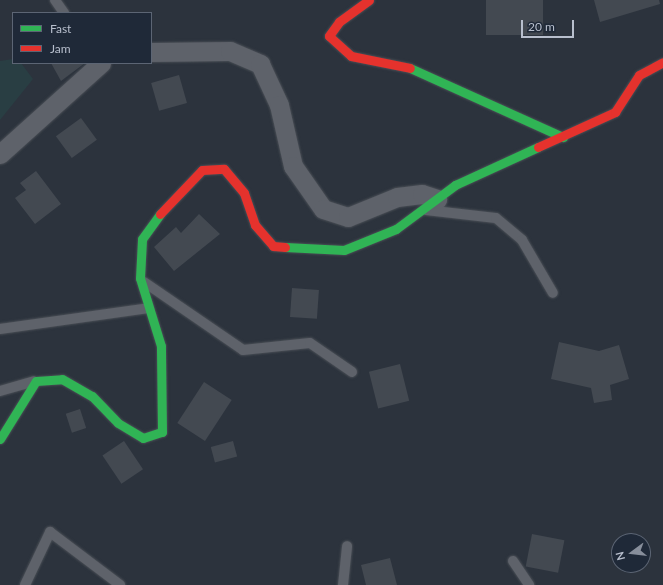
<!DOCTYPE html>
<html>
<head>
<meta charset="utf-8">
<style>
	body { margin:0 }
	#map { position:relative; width:663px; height:585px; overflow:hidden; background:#2c333d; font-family:Lato,sans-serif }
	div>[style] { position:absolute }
	.green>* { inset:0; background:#293e43 }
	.building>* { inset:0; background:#434951; transform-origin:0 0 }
	.roads { filter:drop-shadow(0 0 1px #494e55) drop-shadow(0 0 1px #494e55) }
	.lane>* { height:10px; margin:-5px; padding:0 5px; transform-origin:5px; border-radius:5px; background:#5e626a }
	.street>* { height:19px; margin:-9.5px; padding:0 9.5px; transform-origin:9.5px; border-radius:9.5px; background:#5e626a }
	.fast>* { height:9px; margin:-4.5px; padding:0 4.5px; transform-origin:4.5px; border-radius:4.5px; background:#30b455 }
	.jam>* { height:9px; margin:-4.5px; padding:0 4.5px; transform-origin:4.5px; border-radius:4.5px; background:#e5322d }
	span { translate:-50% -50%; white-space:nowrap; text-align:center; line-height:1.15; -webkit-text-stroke:3px #1f2938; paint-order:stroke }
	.legend { position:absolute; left:12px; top:12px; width:140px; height:52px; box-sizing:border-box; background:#1f2938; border:1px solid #5c6574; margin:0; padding:5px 7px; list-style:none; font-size:12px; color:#b8bfcd }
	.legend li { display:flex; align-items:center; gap:8px; height:20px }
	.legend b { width:20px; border:1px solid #5c6574 }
	.north { position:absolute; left:611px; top:533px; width:40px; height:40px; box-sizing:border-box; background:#1f2938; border:1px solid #5c6574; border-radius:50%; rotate:255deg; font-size:11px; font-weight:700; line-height:16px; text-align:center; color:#b8bfcd }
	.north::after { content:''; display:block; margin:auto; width:14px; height:18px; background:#878e9b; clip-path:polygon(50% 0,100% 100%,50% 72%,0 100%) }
	.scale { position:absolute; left:521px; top:20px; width:53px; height:18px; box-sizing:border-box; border:2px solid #b8bfcd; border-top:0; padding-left:5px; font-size:12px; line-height:14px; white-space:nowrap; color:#b8bfcd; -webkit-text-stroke:3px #1f2938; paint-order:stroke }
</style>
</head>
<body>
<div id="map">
	<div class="green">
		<div style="clip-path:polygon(13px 59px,13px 63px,21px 63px,33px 79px,0 120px,0 61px)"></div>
	</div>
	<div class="building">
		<div style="left:486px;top:0;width:57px;height:35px"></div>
		<div style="clip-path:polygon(594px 0,659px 0,660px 4px,600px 22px)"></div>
		<div style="clip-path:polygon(51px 63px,85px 63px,61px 81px)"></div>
		<div style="left:179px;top:75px;width:29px;height:29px;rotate:74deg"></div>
		<div style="left:81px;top:118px;width:27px;height:31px;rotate:54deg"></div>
		<div style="clip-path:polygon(36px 171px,61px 204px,35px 224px,15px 198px,26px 190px,20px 183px)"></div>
		<div style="clip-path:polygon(199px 214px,220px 234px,174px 271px,154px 247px,176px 227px,181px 233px)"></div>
		<div style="left:292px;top:288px;width:27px;height:29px;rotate:4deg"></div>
		<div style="clip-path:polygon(559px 342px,599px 351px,619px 345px,629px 379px,610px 385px,612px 400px,594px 403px,591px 388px,551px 379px)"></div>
		<div style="left:400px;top:364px;width:38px;height:32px;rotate:76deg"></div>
		<div style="left:204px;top:382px;width:33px;height:49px;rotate:33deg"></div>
		<div style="left:80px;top:409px;width:20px;height:15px;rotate:72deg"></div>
		<div style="left:124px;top:441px;width:34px;height:26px;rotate:56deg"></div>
		<div style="left:233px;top:441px;width:16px;height:23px;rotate:75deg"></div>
		<div style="left:532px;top:534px;width:33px;height:33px;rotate:11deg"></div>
		<div style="clip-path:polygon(390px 558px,397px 585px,366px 585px,361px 565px)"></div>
	</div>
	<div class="roads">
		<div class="lane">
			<div style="left:55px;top:0;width:16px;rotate:55deg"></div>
			<div style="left:426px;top:210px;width:70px;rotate:6.5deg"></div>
			<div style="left:496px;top:218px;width:34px;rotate:40deg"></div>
			<div style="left:522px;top:240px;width:61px;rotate:59.7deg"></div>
			<div style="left:144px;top:282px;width:120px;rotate:34.5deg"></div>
			<div style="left:243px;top:350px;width:67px;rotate:-6deg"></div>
			<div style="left:310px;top:343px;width:51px;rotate:34.6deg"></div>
			<div style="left:0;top:329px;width:150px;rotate:-8deg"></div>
			<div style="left:0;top:391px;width:35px;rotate:-16deg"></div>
			<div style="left:513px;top:561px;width:29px;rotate:56deg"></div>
			<div style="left:25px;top:585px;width:59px;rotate:-64.7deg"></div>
			<div style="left:50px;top:532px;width:88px;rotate:37.1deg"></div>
			<div style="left:343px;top:585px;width:39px;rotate:-84deg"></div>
		</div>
		<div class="street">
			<div style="left:151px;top:52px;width:79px;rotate:-0.7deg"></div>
			<div style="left:230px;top:51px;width:33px;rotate:23deg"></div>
			<div style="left:260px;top:64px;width:45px;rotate:65.1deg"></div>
			<div style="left:279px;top:105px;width:63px;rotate:77.1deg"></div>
			<div style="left:293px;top:166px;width:52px;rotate:55.1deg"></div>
			<div style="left:323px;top:209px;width:26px;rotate:18deg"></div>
			<div style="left:348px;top:217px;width:53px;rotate:-22.2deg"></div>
			<div style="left:397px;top:197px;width:25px;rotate:-7deg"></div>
			<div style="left:422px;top:194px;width:16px;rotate:18deg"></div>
			<div style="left:0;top:154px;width:136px;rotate:-42deg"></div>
		</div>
		<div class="fast">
			<div style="left:410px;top:68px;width:168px;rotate:24.3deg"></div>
			<div style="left:285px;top:247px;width:59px;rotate:2.9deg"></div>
			<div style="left:344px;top:250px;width:56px;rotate:-22deg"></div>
			<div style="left:396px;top:229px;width:74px;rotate:-36.7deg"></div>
			<div style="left:455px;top:185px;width:91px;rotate:-24.6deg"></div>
			<div style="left:0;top:439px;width:68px;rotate:-58.2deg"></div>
			<div style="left:36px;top:381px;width:26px;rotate:-4deg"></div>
			<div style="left:62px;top:379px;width:34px;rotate:30deg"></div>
			<div style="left:92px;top:396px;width:37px;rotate:46deg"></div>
			<div style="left:118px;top:423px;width:29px;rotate:31deg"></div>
			<div style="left:143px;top:438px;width:20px;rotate:-18deg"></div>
			<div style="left:162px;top:432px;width:86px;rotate:-90.7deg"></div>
			<div style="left:161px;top:346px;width:71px;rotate:-107.2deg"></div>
			<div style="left:140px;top:278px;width:39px;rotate:-87deg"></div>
			<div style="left:142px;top:239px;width:31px;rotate:-54deg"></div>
		</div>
		<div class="jam">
			<div style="left:369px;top:0;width:37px;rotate:144deg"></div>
			<div style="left:339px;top:22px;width:17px;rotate:126deg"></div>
			<div style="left:329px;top:36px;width:30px;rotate:42deg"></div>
			<div style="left:351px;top:56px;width:60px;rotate:11.5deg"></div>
			<div style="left:538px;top:147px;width:85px;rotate:-24.4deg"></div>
			<div style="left:615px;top:112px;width:44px;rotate:-57deg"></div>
			<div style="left:639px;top:75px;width:27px;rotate:-28deg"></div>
			<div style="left:160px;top:214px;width:61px;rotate:-46.3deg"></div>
			<div style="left:202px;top:170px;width:22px;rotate:-3deg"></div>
			<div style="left:224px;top:169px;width:31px;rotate:50deg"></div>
			<div style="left:244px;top:193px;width:34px;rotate:71deg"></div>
			<div style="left:255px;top:225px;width:28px;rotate:49deg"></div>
			<div style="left:273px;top:246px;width:12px;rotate:5deg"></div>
		</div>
	</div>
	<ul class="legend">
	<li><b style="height:5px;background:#30b455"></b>Fast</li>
	<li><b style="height:5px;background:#e5322d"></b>Jam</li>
	</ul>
	<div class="north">N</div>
	<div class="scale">20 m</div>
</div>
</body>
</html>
